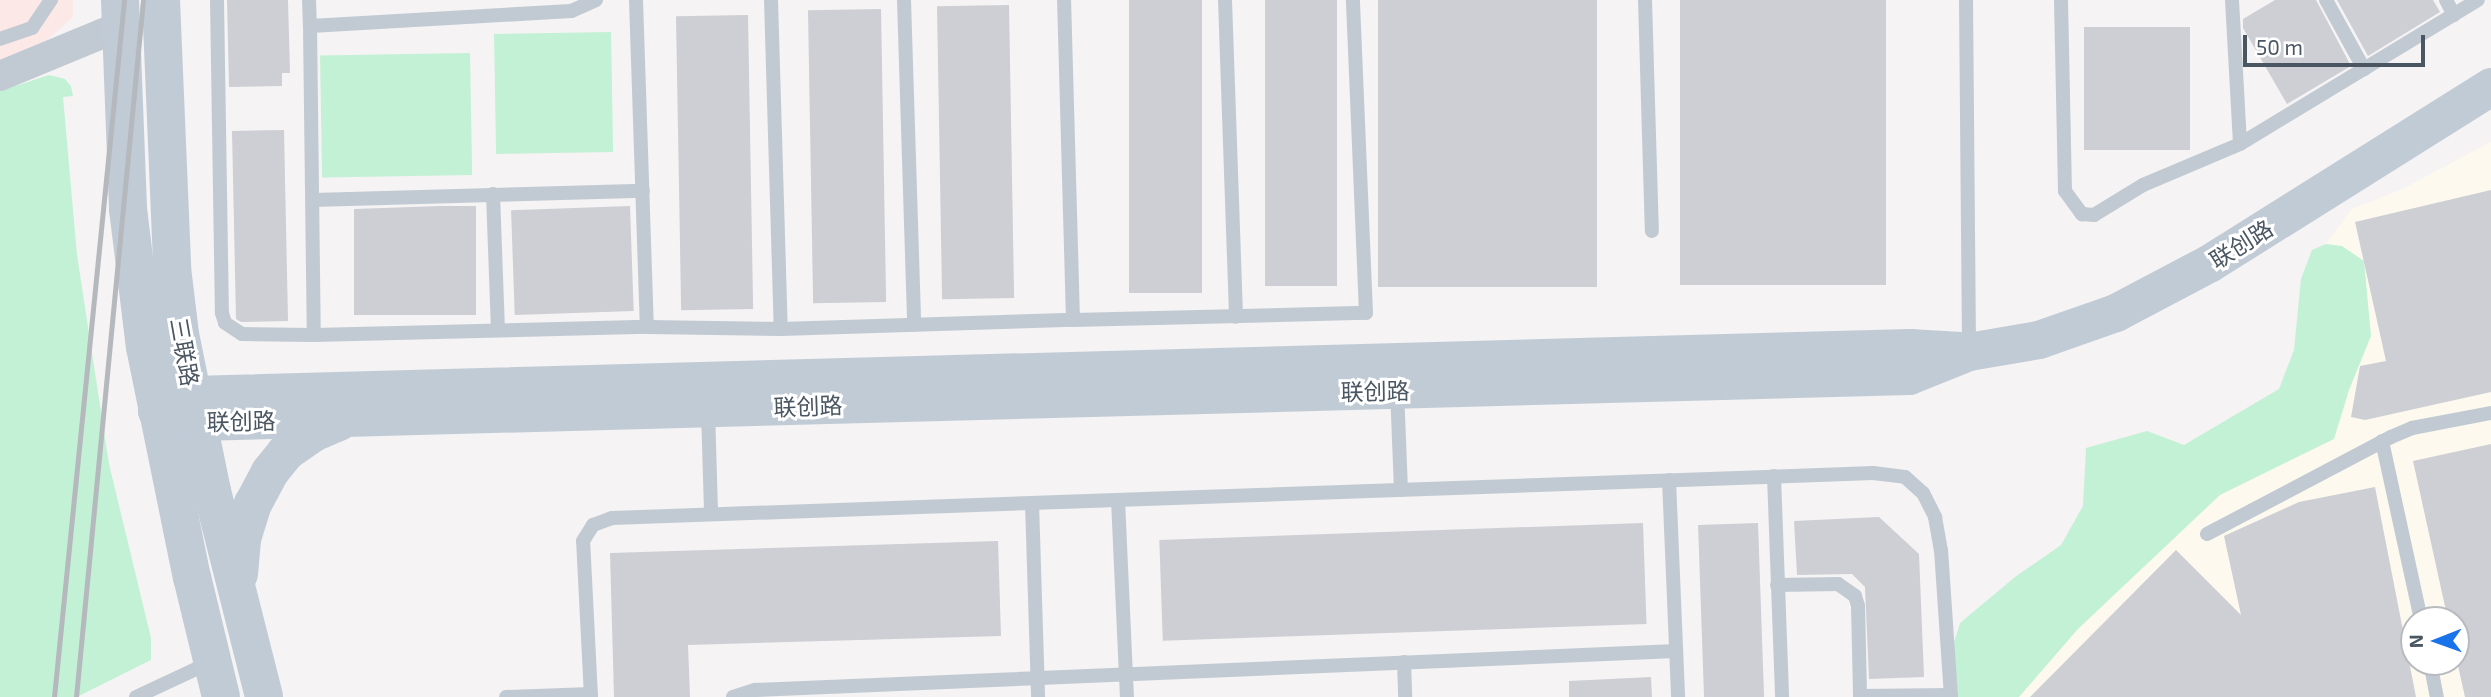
<!DOCTYPE html>
<html>
<head>
<meta charset="utf-8">
<style>
	body { margin:0 }
	#map { position:relative; width:2491px; height:697px; overflow:hidden; background:#f5f3f3; font-family:"Exo 2","Noto Sans SC",sans-serif }
	div>[style] { position:absolute }
	.commercial>* { inset:0; background:#fdf9ef }
	.medical>* { inset:0; background:#fce8e6 }
	.green>* { inset:0; background:#c3f1d5; transform-origin:0 0 }
	.building>* { inset:0; background:#cdcfd5; transform-origin:0 0 }
	.lane>* { height:14px; margin:-7px; padding:0 7px; transform-origin:7px; border-radius:7px; background:#c1cad2 }
	.street>* { height:30px; margin:-15px; padding:0 15px; transform-origin:15px; border-radius:15px; background:#c1cad2 }
	.secondary>* { height:38px; margin:-19px; padding:0 19px; transform-origin:19px; border-radius:19px; background:#c1cbd6 }
	.rail>* { height:5px; margin:-2.5px; padding:0 2.5px; transform-origin:2.5px; border-radius:2.5px; background:#b5b8bd }
	span { translate:-50% -50%; white-space:nowrap; text-align:center; line-height:1.15; -webkit-text-stroke:6px #fff; paint-order:stroke }
	.street-label { font-size:23px; color:#4a5661 }
	.north { position:absolute; left:2400px; top:606px; width:70px; height:70px; box-sizing:border-box; background:#fff; border:2px solid #b7bbc0; border-radius:50%; rotate:269deg; font-size:19px; font-weight:700; line-height:28px; text-align:center; color:#4a5661 }
	.north::after { content:''; display:block; margin:auto; width:24px; height:32px; background:#1a73e8; clip-path:polygon(50% 0,100% 100%,50% 72%,0 100%) }
	.scale { position:absolute; left:2243px; top:35px; width:182px; height:32px; box-sizing:border-box; border:4px solid #4a5661; border-top:0; padding-left:9px; font-size:21px; line-height:24px; white-space:nowrap; color:#4a5661; -webkit-text-stroke:5px #fff; paint-order:stroke }
</style>
</head>
<body>
<div id="map">
	<div class="commercial">
		<div style="clip-path:polygon(evenodd,2491px 142px,2491px 697px,1984px 697px,2283px 437px,2316px 257px,2352px 209px,2400px 190px,2491px 142px,2414px 620px,2456px 620px,2456px 662px,2414px 662px,2414px 620px)"></div>
	</div>
	<div class="medical">
		<div style="clip-path:polygon(0 0,73px 0,73px 17px,47px 40px,0 60px)"></div>
	</div>
	<div class="green">
		<div style="left:611px;top:32px;width:120px;height:117px;rotate:89deg"></div>
		<div style="left:470px;top:53px;width:122px;height:150px;rotate:89deg"></div>
		<div style="clip-path:polygon(49px 75px,65px 79px,71px 86px,73px 96px,63px 97px,77px 255px,109px 464px,151px 638px,151px 660px,77px 697px,0 697px,0 91px)"></div>
		<div style="clip-path:polygon(2326px 244px,2342px 246px,2364px 261px,2371px 336px,2349px 390px,2334px 439px,2220px 495px,2078px 629px,2019px 697px,1946px 697px,1945px 672px,1960px 623px,2015px 577px,2061px 545px,2083px 506px,2086px 448px,2147px 431px,2184px 445px,2279px 389px,2294px 350px,2301px 279px,2312px 250px)"></div>
	</div>
	<div class="building">
		<div style="clip-path:polygon(227px 0,288px 0,290px 73px,282px 73px,282px 86px,229px 87px)"></div>
		<div style="left:1129px;top:0;width:73px;height:293px"></div>
		<div style="left:1265px;top:0;width:72px;height:286px"></div>
		<div style="left:1378px;top:0;width:219px;height:287px"></div>
		<div style="left:1680px;top:0;width:206px;height:285px"></div>
		<div style="clip-path:polygon(2275px 0,2316px 0,2351px 66px,2287px 104px,2243px 28px,2243px 19px)"></div>
		<div style="clip-path:polygon(2337px 0,2433px 0,2440px 12px,2368px 56px)"></div>
		<div style="left:1009px;top:5px;width:293px;height:72px;rotate:89deg"></div>
		<div style="left:881px;top:9px;width:293px;height:73px;rotate:89deg"></div>
		<div style="left:748px;top:15px;width:294px;height:72px;rotate:89deg"></div>
		<div style="left:2190px;top:27px;width:123px;height:106px;rotate:90deg"></div>
		<div style="clip-path:polygon(284px 130px,288px 321px,241px 322px,236px 319px,232px 131px)"></div>
		<div style="clip-path:polygon(2491px 190px,2491px 392px,2365px 420px,2351px 417px,2360px 366px,2386px 361px,2355px 222px)"></div>
		<div style="clip-path:polygon(441px 206px,476px 206px,476px 315px,354px 315px,354px 209px)"></div>
		<div style="left:630px;top:206px;width:105px;height:119px;rotate:88deg"></div>
		<div style="clip-path:polygon(2491px 444px,2491px 697px,2465px 697px,2456px 657px,2456px 620px,2448px 620px,2413px 461px)"></div>
		<div style="clip-path:polygon(2375px 487px,2416px 697px,2030px 697px,2176px 550px,2241px 615px,2224px 536px,2299px 502px)"></div>
		<div style="clip-path:polygon(1879px 517px,1919px 554px,1924px 677px,1869px 679px,1865px 587px,1852px 574px,1797px 575px,1794px 521px)"></div>
		<div style="left:1643px;top:523px;width:101px;height:484px;rotate:88deg"></div>
		<div style="left:1758px;top:523px;width:174px;height:60px;rotate:88deg"></div>
		<div style="clip-path:polygon(998px 541px,1001px 636px,688px 645px,690px 697px,614px 697px,610px 553px)"></div>
		<div style="clip-path:polygon(1651px 677px,1652px 697px,1569px 697px,1569px 681px)"></div>
	</div>
	<div class="lane">
		<div style="left:217px;top:0;width:313px;rotate:89.1deg"></div>
		<div style="left:222px;top:313px;width:10px;rotate:73deg"></div>
		<div style="left:225px;top:323px;width:20px;rotate:33deg"></div>
		<div style="left:242px;top:334px;width:72px;rotate:0.8deg"></div>
		<div style="left:309px;top:0;width:26px;rotate:88deg"></div>
		<div style="left:596px;top:0;width:27px;rotate:156deg"></div>
		<div style="left:571px;top:11px;width:261px;rotate:176.7deg"></div>
		<div style="left:310px;top:26px;width:309px;rotate:89.3deg"></div>
		<div style="left:314px;top:335px;width:333px;rotate:-1.4deg"></div>
		<div style="left:636px;top:0;width:327px;rotate:88.1deg"></div>
		<div style="left:647px;top:327px;width:134px;rotate:0.9deg"></div>
		<div style="left:781px;top:329px;width:292px;rotate:-1.8deg"></div>
		<div style="left:1073px;top:320px;width:320px;rotate:-91.6deg"></div>
		<div style="left:771px;top:0;width:329px;rotate:88.3deg"></div>
		<div style="left:904px;top:0;width:325px;rotate:88.2deg"></div>
		<div style="left:1225px;top:0;width:317px;rotate:88deg"></div>
		<div style="left:1645px;top:0;width:231px;rotate:88.3deg"></div>
		<div style="left:1966px;top:0;width:351px;rotate:89.5deg"></div>
		<div style="left:2061px;top:0;width:191px;rotate:88.8deg"></div>
		<div style="left:2065px;top:191px;width:29px;rotate:54deg"></div>
		<div style="left:2082px;top:214px;width:12px;rotate:5deg"></div>
		<div style="left:2094px;top:215px;width:57px;rotate:-31.5deg"></div>
		<div style="left:2143px;top:185px;width:105px;rotate:-22.9deg"></div>
		<div style="left:2240px;top:144px;width:278px;rotate:-31.2deg"></div>
		<div style="left:2232px;top:0;width:144px;rotate:86.8deg"></div>
		<div style="left:2326px;top:0;width:79px;rotate:61.2deg"></div>
		<div style="left:2446px;top:0;width:17px;rotate:62deg"></div>
		<div style="left:0;top:39px;width:34px;rotate:-19deg"></div>
		<div style="left:32px;top:28px;width:34px;rotate:-56deg"></div>
		<div style="left:493px;top:194px;width:136px;rotate:87.9deg"></div>
		<div style="left:313px;top:200px;width:330px;rotate:-1.6deg"></div>
		<div style="left:1073px;top:320px;width:293px;rotate:-1.4deg"></div>
		<div style="left:1366px;top:313px;width:313px;rotate:-92.4deg"></div>
		<div style="left:1397px;top:390px;width:100px;rotate:87.7deg"></div>
		<div style="left:708px;top:410px;width:103px;rotate:88.3deg"></div>
		<div style="left:2382px;top:441px;width:183px;rotate:77.7deg"></div>
		<div style="left:1774px;top:476px;width:221px;rotate:87.9deg"></div>
		<div style="left:1669px;top:480px;width:217px;rotate:87.6deg"></div>
		<div style="left:1118px;top:500px;width:197px;rotate:87.4deg"></div>
		<div style="left:1032px;top:503px;width:194px;rotate:88.2deg"></div>
		<div style="left:2207px;top:534px;width:208px;rotate:-27.8deg"></div>
		<div style="left:2391px;top:437px;width:23px;rotate:-23deg"></div>
		<div style="left:2412px;top:428px;width:80px;rotate:-10.8deg"></div>
		<div style="left:1777px;top:585px;width:61px;rotate:-0.9deg"></div>
		<div style="left:1838px;top:584px;width:21px;rotate:35deg"></div>
		<div style="left:1855px;top:596px;width:10px;rotate:73deg"></div>
		<div style="left:1858px;top:606px;width:91px;rotate:88.7deg"></div>
		<div style="left:1404px;top:662px;width:35px;rotate:88deg"></div>
		<div style="left:2430px;top:662px;width:36px;rotate:79deg"></div>
		<div style="left:1860px;top:696px;width:91px;rotate:-0.6deg"></div>
		<div style="left:136px;top:697px;width:83px;rotate:-25deg"></div>
		<div style="left:506px;top:697px;width:85px;rotate:-2deg"></div>
		<div style="left:591px;top:697px;width:156px;rotate:-92.9deg"></div>
		<div style="left:583px;top:541px;width:19px;rotate:-58deg"></div>
		<div style="left:593px;top:525px;width:20px;rotate:-20deg"></div>
		<div style="left:612px;top:518px;width:1262px;rotate:-2.04deg"></div>
		<div style="left:1873px;top:473px;width:32px;rotate:7deg"></div>
		<div style="left:1905px;top:477px;width:24px;rotate:42deg"></div>
		<div style="left:1923px;top:493px;width:27px;rotate:63deg"></div>
		<div style="left:1935px;top:517px;width:34px;rotate:80deg"></div>
		<div style="left:1941px;top:550px;width:147px;rotate:86.1deg"></div>
		<div style="left:733px;top:697px;width:23px;rotate:-18deg"></div>
		<div style="left:755px;top:690px;width:922px;rotate:-2.42deg"></div>
	</div>
	<div class="street">
		<div style="left:0;top:76px;width:131px;rotate:-22.5deg"></div>
	</div>
	<div class="secondary">
		<div style="left:120px;top:0;width:209px;rotate:87.8deg"></div>
		<div style="left:128px;top:209px;width:139px;rotate:83deg"></div>
		<div style="left:145px;top:347px;width:235px;rotate:78.5deg"></div>
		<div style="left:192px;top:577px;width:123px;rotate:76.4deg"></div>
		<div style="left:161px;top:0;width:268px;rotate:87.6deg"></div>
		<div style="left:172px;top:268px;width:66px;rotate:83.1deg"></div>
		<div style="left:180px;top:334px;width:160px;rotate:78.5deg"></div>
		<div style="left:212px;top:491px;width:212px;rotate:75.8deg"></div>
		<div style="left:157px;top:411px;width:42px;rotate:15deg"></div>
		<div style="left:198px;top:422px;width:1712px;rotate:-1.54deg"></div>
		<div style="left:1909px;top:376px;width:65px;rotate:-21.8deg"></div>
		<div style="left:1969px;top:352px;width:71px;rotate:-9.7deg"></div>
		<div style="left:2039px;top:340px;width:82px;rotate:-19.3deg"></div>
		<div style="left:2116px;top:313px;width:105px;rotate:-27.8deg"></div>
		<div style="left:2209px;top:264px;width:333px;rotate:-32.1deg"></div>
		<div style="left:157px;top:411px;width:38px;rotate:-25deg"></div>
		<div style="left:192px;top:395px;width:1719px;rotate:-1.57deg"></div>
		<div style="left:1910px;top:348px;width:50px;rotate:3.4deg"></div>
		<div style="left:239px;top:574px;width:35px;rotate:-85deg"></div>
		<div style="left:242px;top:539px;width:37px;rotate:-73deg"></div>
		<div style="left:253px;top:504px;width:36px;rotate:-62deg"></div>
		<div style="left:270px;top:472px;width:26px;rotate:-51deg"></div>
		<div style="left:286px;top:452px;width:33px;rotate:-35deg"></div>
		<div style="left:313px;top:433px;width:28px;rotate:-23deg"></div>
	</div>
	<div class="rail">
		<div style="left:54px;top:697px;width:701px;rotate:-84.26deg"></div>
		<div style="left:76px;top:697px;width:700px;rotate:-84.51deg"></div>
	</div>
	<div class="street-label">
		<span style="left:2241px;top:244px;rotate:-32deg">联创路</span>
		<span style="left:185px;top:352px;rotate:80deg">三联路</span>
		<span style="left:1375px;top:391px;rotate:-1deg">联创路</span>
		<span style="left:808px;top:406px;rotate:-2deg">联创路</span>
		<span style="left:241px;top:421px;rotate:-1deg">联创路</span>
	</div>
	<div class="north">N</div>
	<div class="scale">50 m</div>
</div>
</body>
</html>
